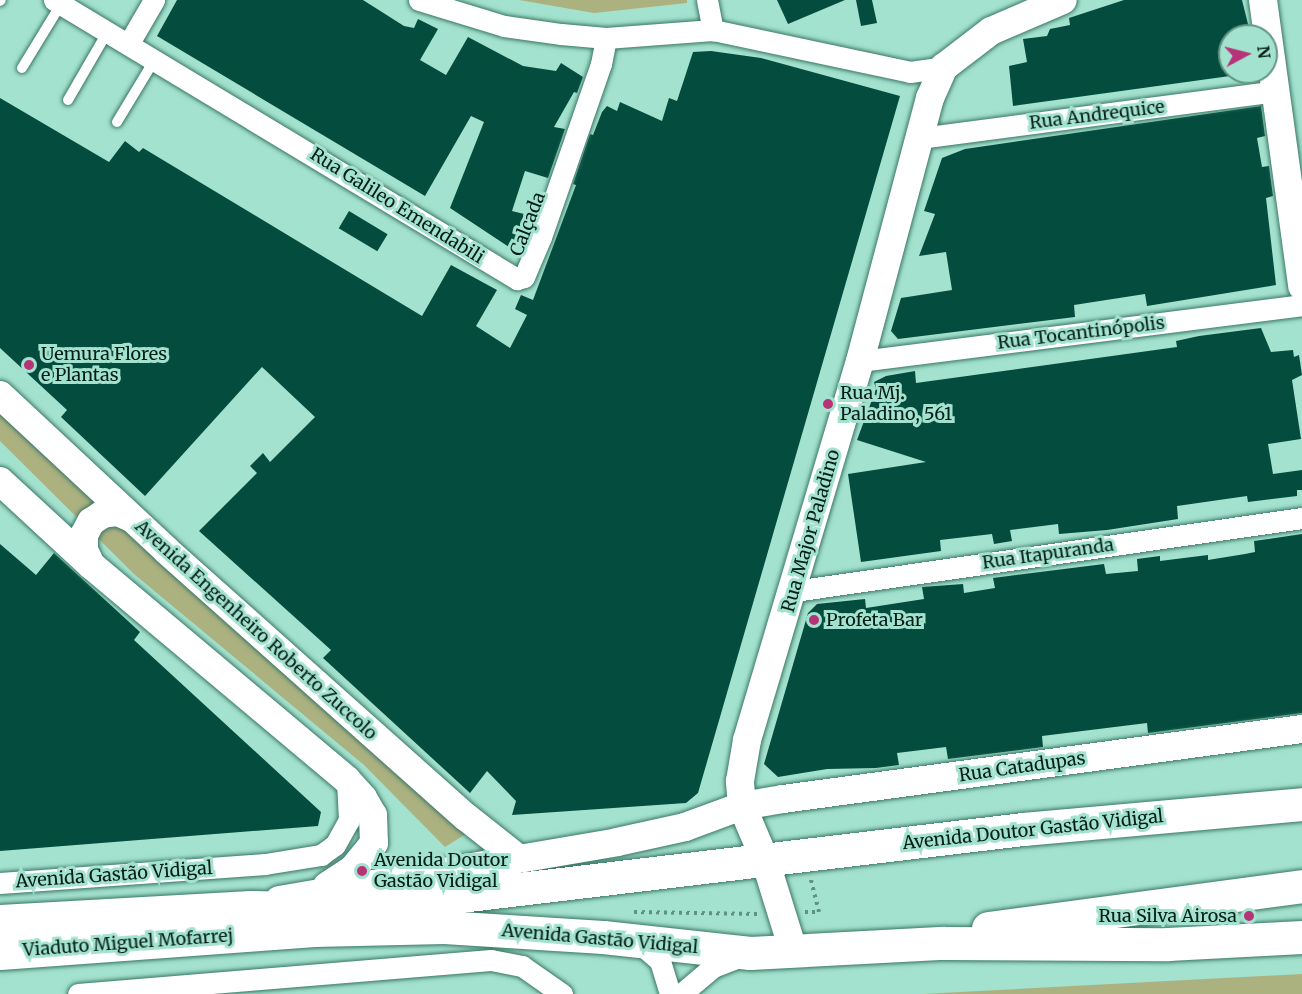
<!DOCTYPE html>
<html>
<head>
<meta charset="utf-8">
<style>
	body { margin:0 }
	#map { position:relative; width:1302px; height:994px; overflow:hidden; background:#a3e2ce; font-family:Merriweather,serif }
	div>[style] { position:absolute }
	.green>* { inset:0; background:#acb180 }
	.building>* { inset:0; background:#044c3d; transform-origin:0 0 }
	.path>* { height:4px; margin-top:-2px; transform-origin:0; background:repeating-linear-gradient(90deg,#619182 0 3px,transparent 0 7.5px) }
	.roads { filter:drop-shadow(0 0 2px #3a7766) drop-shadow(0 0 2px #3a7766) }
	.lane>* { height:10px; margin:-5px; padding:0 5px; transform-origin:5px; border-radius:5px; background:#fff }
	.street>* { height:21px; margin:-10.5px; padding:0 10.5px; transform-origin:10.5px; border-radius:10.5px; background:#fff }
	.secondary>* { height:28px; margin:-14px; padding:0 14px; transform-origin:14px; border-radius:14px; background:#fff }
	.highway>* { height:33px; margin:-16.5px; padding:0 16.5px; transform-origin:16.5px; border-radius:16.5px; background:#fff }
	.dots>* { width:16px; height:16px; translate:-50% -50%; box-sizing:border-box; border:3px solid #a3e2ce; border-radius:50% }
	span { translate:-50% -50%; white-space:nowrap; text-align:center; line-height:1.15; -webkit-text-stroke:6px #a3e2ce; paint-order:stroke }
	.street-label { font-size:18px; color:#041e17 }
	.poi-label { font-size:18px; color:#041e17 }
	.left { translate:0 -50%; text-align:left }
	.right { translate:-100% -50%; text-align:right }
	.north { position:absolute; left:1218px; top:24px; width:60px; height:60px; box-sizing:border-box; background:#a3e2ce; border:2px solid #639485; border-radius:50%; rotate:83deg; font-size:16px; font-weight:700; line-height:24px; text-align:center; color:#041e17 }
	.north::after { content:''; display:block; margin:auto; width:21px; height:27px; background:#b73378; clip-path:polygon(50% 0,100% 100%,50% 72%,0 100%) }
</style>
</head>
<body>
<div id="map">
	<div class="green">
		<div style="clip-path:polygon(519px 0,687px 0,687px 3px,594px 13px)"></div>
		<div style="clip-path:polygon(0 409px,469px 832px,445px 847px,364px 765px,134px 574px,0 441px)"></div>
		<div style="clip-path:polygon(1302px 974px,1302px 994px,922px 994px)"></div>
	</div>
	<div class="building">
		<div style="clip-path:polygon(177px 0,363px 0,404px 26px,414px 28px,418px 19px,438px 29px,420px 60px,446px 75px,468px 37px,523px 66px,556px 71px,561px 63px,583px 77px,577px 93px,574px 92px,554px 127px,565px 129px,548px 178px,525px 171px,512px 211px,524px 214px,515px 240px,509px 247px,450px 208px,484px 122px,471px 116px,425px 196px,157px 36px)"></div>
		<div style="clip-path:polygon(777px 0,845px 0,788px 24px)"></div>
		<div style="clip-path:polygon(856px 0,872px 0,877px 23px,861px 26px)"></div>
		<div style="clip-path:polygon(1124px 0,1242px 0,1251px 36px,1230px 36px,1230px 76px,1013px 106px,1009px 66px,1027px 62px,1023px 39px,1047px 36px,1050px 29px,1070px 25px,1069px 18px)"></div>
		<div style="clip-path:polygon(711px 51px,761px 58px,900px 96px,698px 793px,686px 803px,512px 815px,516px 801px,487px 771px,470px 793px,323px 658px,331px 650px,199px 531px,257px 473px,250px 466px,263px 453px,270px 462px,315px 417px,262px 367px,145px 496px,61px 417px,67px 410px,0 348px,0 98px,109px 162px,125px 141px,139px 152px,143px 148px,422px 316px,451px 265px,497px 290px,476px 326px,510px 348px,527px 315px,515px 309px,521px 295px,533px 300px,576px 185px,573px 184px,590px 134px,593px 135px,602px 112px,607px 106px,617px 111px,620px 102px,662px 121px,669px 98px,677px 101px,693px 52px)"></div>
		<div style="clip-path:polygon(1261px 106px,1265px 136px,1257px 138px,1262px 167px,1269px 166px,1273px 196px,1266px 198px,1276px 285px,1147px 306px,1145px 294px,1074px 305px,1075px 317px,898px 339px,891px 331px,901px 298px,952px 290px,946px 252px,919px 256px,935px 214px,924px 211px,942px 158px,965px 149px)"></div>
		<div style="left:349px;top:211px;width:45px;height:20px;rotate:31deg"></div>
		<div style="clip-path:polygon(1261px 328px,1271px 352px,1293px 350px,1294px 357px,1299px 355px,1302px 375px,1292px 380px,1301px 439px,1268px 444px,1273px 474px,1302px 470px,1302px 490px,1297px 490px,1297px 496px,1248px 502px,1247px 496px,1177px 506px,1178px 519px,1107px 530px,1059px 534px,1058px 524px,1010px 530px,1012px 541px,994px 544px,992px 534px,940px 540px,941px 551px,861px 562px,848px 474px,926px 462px,857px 440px,876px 389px,874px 382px,886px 376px,915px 371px,916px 383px,1177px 347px,1176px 341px,1199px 336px)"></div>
		<div style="clip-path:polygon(1302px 534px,1302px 713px,1148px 733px,1147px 723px,1042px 736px,1043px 747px,948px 759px,946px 747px,897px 753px,899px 765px,876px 768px,827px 769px,778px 777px,764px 764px,808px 613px,817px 604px,865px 599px,866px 608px,924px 599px,922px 587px,963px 584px,964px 593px,995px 588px,993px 578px,1104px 564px,1106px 574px,1138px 571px,1137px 559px,1160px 556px,1160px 561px,1208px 555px,1208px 560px,1245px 554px,1255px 552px,1254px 541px)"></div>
		<div style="clip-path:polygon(0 544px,36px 575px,54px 553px,140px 632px,134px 640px,321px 812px,318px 826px,0 851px)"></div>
	</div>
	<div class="path">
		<div style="left:634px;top:912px;width:125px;rotate:0.9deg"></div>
		<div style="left:805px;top:912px;width:14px"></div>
		<div style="left:819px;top:912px;width:34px;rotate:-104deg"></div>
	</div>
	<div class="roads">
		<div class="lane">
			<div style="left:0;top:1px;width:1px;rotate:-45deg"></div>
			<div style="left:22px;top:68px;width:75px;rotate:-58.6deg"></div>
			<div style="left:68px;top:100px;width:80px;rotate:-59.9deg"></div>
			<div style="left:117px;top:122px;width:74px;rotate:-58.9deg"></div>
		</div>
		<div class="street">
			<div style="left:54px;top:0;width:541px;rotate:31.07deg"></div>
			<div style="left:517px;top:279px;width:7px;rotate:-16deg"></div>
			<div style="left:524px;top:277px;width:43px;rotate:-67deg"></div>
			<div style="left:541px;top:237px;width:183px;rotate:-70.9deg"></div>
			<div style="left:601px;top:64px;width:26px;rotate:-79deg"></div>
			<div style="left:419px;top:0;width:89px;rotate:17deg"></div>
			<div style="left:504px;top:26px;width:58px;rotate:8deg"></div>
			<div style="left:561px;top:34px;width:45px;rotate:5.1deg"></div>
			<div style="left:606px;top:38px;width:107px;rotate:-4.3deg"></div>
			<div style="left:713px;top:30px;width:201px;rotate:12deg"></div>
			<div style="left:910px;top:72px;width:34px;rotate:-8deg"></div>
			<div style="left:707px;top:0;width:31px;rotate:79deg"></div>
			<div style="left:129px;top:43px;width:50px;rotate:-59.8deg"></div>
			<div style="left:920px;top:138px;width:358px;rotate:-7.5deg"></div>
			<div style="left:860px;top:361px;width:446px;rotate:-7.2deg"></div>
			<div style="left:794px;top:591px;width:513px;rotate:-8.18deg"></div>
			<div style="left:0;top:883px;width:266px;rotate:-4.1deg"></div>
			<div style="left:265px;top:864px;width:57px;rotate:-9.1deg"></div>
			<div style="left:321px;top:855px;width:17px;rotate:-36deg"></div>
			<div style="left:335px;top:845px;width:29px;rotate:-61deg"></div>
			<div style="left:349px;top:820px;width:40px;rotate:-92.9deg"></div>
			<div style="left:637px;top:941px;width:30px;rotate:41deg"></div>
			<div style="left:660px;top:961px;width:34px;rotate:73deg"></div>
			<div style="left:78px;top:994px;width:414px;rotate:-4.7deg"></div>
			<div style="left:491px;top:960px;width:32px;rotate:11deg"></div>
			<div style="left:522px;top:966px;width:49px;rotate:35deg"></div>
			<div style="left:681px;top:994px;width:42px;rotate:-40.2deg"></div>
			<div style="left:713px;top:967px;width:30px;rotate:-21deg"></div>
		</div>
		<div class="secondary">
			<div style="left:1263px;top:0;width:289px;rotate:82.2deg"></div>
			<div style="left:0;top:395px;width:227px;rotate:43deg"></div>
			<div style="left:166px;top:550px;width:402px;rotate:41.7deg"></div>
			<div style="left:466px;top:817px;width:66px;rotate:38.3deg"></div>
			<div style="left:0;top:481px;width:124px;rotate:42.7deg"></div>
			<div style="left:91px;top:565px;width:334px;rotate:40deg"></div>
			<div style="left:347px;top:780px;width:24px;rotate:48deg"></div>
			<div style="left:363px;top:798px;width:20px;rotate:60deg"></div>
			<div style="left:373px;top:815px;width:28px;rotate:88deg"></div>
			<div style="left:374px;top:843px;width:33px;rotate:129deg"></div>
			<div style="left:353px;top:869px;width:31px;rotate:147deg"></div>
			<div style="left:91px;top:565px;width:17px;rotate:-115deg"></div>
			<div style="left:84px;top:550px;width:15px;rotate:-90deg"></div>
			<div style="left:84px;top:535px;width:15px;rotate:-62deg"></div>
			<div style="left:91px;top:522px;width:14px;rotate:-34deg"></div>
			<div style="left:103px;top:514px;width:15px;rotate:-8deg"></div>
			<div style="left:118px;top:512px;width:14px;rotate:25deg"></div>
			<div style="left:279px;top:900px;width:343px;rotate:-9.7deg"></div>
			<div style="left:617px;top:842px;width:70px;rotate:-12.4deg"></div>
			<div style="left:685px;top:827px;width:61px;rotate:-20.2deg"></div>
			<div style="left:742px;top:806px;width:42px;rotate:-9.7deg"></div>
			<div style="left:783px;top:799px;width:524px;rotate:-7.68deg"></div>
			<div style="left:794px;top:953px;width:97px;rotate:-107.3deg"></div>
			<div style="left:765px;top:860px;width:59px;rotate:-113.1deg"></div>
			<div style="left:742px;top:806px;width:25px;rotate:-95deg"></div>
			<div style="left:740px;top:781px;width:42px;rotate:-80.3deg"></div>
			<div style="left:747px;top:740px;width:395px;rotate:-73.4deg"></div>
			<div style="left:860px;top:361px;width:272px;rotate:-75.1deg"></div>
			<div style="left:930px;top:98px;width:34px;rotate:-66deg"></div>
			<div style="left:944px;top:67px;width:59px;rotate:-37.5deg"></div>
			<div style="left:991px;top:31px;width:78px;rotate:-23.3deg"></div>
		</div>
		<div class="highway">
			<div style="left:0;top:921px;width:251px;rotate:-3.2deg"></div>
			<div style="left:251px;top:907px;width:100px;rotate:1.1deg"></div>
			<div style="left:351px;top:909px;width:677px;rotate:-6.79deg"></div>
			<div style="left:1023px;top:829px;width:280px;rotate:-5.1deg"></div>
			<div style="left:988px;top:928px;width:317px;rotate:-7.6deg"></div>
			<div style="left:0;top:953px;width:315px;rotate:-4.2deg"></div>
			<div style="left:314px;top:930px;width:130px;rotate:-1.3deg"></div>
			<div style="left:444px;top:927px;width:159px;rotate:3.6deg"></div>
			<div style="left:603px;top:937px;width:148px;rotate:6.2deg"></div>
			<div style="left:750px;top:953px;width:194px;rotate:-3deg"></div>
			<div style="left:944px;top:943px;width:224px;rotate:0.3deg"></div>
			<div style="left:1168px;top:944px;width:134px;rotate:-3deg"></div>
		</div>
	</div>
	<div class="dots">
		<div style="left:29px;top:365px;background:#b73378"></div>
		<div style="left:828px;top:404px;background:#b73378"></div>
		<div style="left:814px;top:620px;background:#b73378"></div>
		<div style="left:362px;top:871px;background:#b73378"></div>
		<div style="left:1249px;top:916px;background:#b73378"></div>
	</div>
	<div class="street-label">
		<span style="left:1097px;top:115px;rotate:-7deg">Rua Andrequice</span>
		<span style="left:397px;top:206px;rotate:32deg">Rua Galileo Emendabili</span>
		<span style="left:528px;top:224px;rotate:-69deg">Calçada</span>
		<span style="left:1081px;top:333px;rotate:-7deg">Rua Tocantinópolis</span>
		<span style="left:811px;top:531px;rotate:-74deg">Rua Major Paladino</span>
		<span style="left:1048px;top:554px;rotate:-8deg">Rua Itapuranda</span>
		<span style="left:256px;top:630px;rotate:42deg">Avenida Engenheiro Roberto Zuccolo</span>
		<span style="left:1022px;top:767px;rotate:-8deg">Rua Catadupas</span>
		<span style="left:1033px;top:830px;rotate:-6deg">Avenida Doutor Gastão Vidigal</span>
		<span style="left:114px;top:875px;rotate:-4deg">Avenida Gastão Vidigal</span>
		<span style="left:600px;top:939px;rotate:5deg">Avenida Gastão Vidigal</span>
		<span style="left:128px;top:943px;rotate:-4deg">Viaduto Miguel Mofarrej</span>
	</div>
	<div class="poi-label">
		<span class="left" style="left:41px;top:365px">Uemura Flores<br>e Plantas</span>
		<span class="left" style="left:840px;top:404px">Rua Mj.<br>Paladino, 561</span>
		<span class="left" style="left:826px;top:620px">Profeta Bar</span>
		<span class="left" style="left:374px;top:871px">Avenida Doutor<br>Gastão Vidigal</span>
		<span class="right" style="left:1237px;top:916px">Rua Silva Airosa</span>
	</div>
	<div class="north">N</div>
</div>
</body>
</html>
